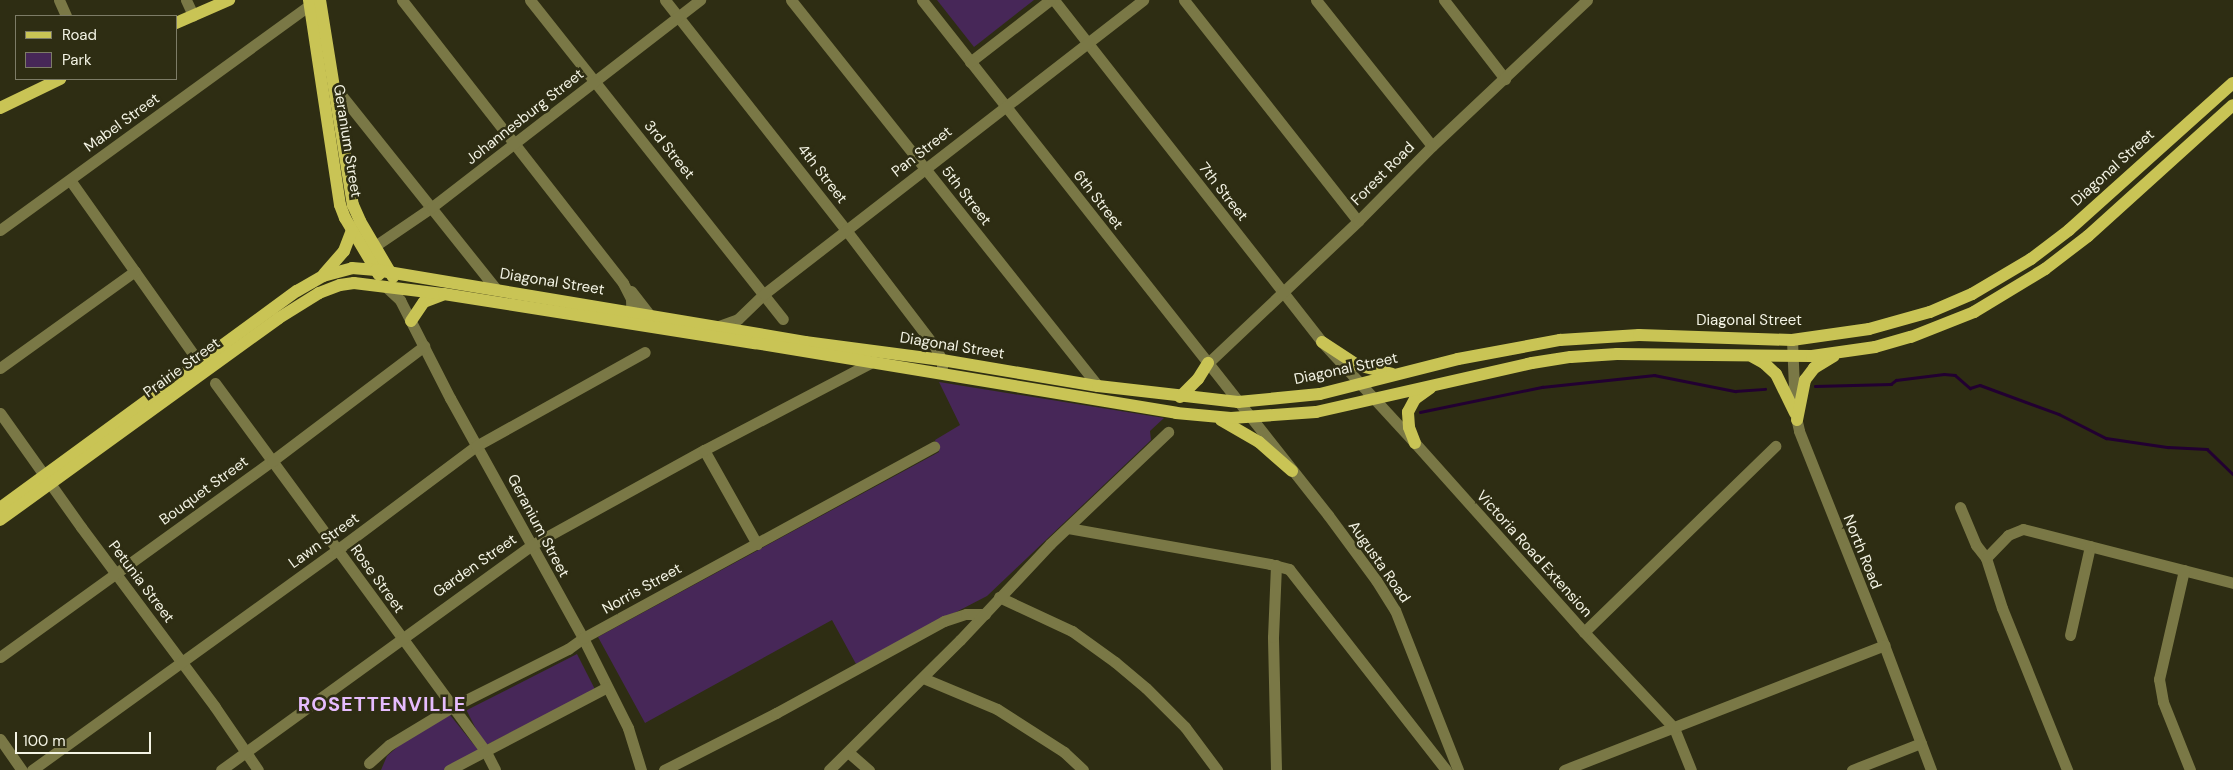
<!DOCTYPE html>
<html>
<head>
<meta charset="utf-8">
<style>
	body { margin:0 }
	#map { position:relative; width:2233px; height:770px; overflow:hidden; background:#2e2d13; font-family:"DM Sans",sans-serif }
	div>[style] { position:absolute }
	.green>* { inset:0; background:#472758; transform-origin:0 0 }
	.stream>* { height:2.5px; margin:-1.25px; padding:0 1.25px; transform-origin:1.25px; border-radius:1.25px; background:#220031 }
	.minor>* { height:11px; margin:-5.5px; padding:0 5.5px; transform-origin:5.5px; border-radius:5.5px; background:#7a7846 }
	.major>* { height:12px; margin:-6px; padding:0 6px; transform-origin:6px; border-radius:6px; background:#c9c455 }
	span { translate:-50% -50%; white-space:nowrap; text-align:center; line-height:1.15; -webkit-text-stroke:5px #2e2d13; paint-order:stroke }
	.street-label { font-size:15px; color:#f3f3e4 }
	.district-label { font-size:20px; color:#e6bcfe; font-weight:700; letter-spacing:1px }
	.legend { position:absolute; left:15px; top:15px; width:162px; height:65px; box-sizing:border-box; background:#2e2d13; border:1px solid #7d7c67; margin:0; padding:6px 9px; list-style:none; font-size:15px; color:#f3f3e4 }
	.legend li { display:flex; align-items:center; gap:10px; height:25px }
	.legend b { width:25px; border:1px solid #7d7c67 }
	.scale { position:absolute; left:15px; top:732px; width:136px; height:22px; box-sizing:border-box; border:2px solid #f3f3e4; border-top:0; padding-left:6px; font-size:15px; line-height:18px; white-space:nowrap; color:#f3f3e4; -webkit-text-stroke:4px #2e2d13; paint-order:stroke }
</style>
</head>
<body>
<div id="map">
	<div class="green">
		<div style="clip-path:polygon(937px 0,1034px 0,974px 47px)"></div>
		<div style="clip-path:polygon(939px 382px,1164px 418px,1150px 431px,1151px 440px,987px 596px,856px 664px,832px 620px,645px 723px,598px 637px,939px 452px,935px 440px,960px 425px)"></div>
		<div style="left:577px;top:654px;width:40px;height:124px;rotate:63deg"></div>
		<div style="clip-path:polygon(450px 715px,479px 751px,444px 770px,381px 770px,387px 756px,402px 743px,424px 728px)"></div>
	</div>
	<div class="stream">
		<div style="left:1815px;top:386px;width:76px;rotate:-1.5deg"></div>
		<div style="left:1891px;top:384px;width:6px;rotate:-39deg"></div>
		<div style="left:1896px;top:380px;width:48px;rotate:-7.1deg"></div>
		<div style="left:1944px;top:374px;width:11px;rotate:5deg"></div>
		<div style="left:1955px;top:375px;width:20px;rotate:41deg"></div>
		<div style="left:1970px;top:388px;width:10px;rotate:-17deg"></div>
		<div style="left:1980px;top:385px;width:84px;rotate:20.2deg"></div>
		<div style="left:2059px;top:414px;width:53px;rotate:27.1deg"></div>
		<div style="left:2106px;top:438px;width:63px;rotate:8.3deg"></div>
		<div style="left:2168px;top:447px;width:39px;rotate:3deg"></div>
		<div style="left:2207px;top:449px;width:36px;rotate:44deg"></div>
		<div style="left:1420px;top:412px;width:125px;rotate:-11.6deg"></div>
		<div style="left:1542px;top:387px;width:113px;rotate:-6.1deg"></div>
		<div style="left:1654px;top:375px;width:83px;rotate:11.2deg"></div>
		<div style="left:1735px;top:391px;width:30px;rotate:-4deg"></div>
	</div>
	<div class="minor">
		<div style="left:59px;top:0;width:17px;rotate:66deg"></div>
		<div style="left:186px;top:0;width:17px;rotate:65deg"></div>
		<div style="left:402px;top:0;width:359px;rotate:52deg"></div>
		<div style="left:623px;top:283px;width:18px;rotate:63deg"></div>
		<div style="left:631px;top:299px;width:23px;rotate:88deg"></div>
		<div style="left:530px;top:0;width:407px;rotate:51.6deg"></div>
		<div style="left:665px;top:0;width:293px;rotate:51.8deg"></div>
		<div style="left:846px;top:230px;width:147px;rotate:52.7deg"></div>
		<div style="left:935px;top:347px;width:15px;rotate:62deg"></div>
		<div style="left:942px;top:360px;width:7px;rotate:90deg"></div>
		<div style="left:791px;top:0;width:493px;rotate:51.5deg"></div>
		<div style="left:922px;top:0;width:656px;rotate:51.75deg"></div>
		<div style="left:1328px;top:515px;width:81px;rotate:53.6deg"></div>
		<div style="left:1376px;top:580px;width:36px;rotate:58deg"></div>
		<div style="left:1395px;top:610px;width:172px;rotate:68.5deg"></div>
		<div style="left:1054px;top:0;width:434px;rotate:51.9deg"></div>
		<div style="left:1322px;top:342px;width:137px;rotate:47.4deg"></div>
		<div style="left:1415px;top:443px;width:254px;rotate:48.2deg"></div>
		<div style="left:1584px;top:632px;width:132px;rotate:46.8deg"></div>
		<div style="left:1674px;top:728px;width:45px;rotate:68deg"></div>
		<div style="left:1184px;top:0;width:281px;rotate:51.8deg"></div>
		<div style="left:1316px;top:0;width:186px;rotate:51.5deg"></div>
		<div style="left:1444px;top:0;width:100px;rotate:52.3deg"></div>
		<div style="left:970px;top:62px;width:101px;rotate:-37.8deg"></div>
		<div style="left:334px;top:86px;width:261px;rotate:51.4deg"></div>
		<div style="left:70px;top:180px;width:232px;rotate:54.7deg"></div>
		<div style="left:0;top:230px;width:383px;rotate:-36deg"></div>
		<div style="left:369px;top:250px;width:76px;rotate:-34.3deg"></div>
		<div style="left:432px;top:207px;width:339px;rotate:-37.7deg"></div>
		<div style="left:385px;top:286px;width:21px;rotate:43deg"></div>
		<div style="left:400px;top:300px;width:110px;rotate:63deg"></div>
		<div style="left:450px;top:398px;width:274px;rotate:61deg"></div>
		<div style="left:583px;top:638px;width:101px;rotate:63.4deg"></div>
		<div style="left:628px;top:728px;width:44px;rotate:72.8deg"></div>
		<div style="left:631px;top:291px;width:29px;rotate:52deg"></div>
		<div style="left:719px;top:326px;width:20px;rotate:-20deg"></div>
		<div style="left:738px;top:319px;width:36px;rotate:-44deg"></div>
		<div style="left:764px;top:294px;width:480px;rotate:-37.8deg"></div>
		<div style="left:1792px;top:340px;width:73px;rotate:87.6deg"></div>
		<div style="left:1795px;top:413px;width:18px;rotate:77deg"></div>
		<div style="left:1799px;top:431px;width:230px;rotate:68.3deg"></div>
		<div style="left:1884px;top:645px;width:134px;rotate:69.4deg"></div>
		<div style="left:1208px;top:363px;width:207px;rotate:-43.4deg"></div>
		<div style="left:1358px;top:221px;width:105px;rotate:-45.4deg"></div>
		<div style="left:1432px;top:146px;width:213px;rotate:-43.3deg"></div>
		<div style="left:0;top:368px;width:166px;rotate:-35.7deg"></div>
		<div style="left:215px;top:383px;width:456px;rotate:53.7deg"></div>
		<div style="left:485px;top:750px;width:22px;rotate:63deg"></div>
		<div style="left:0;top:413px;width:140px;rotate:54.6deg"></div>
		<div style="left:81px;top:527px;width:224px;rotate:53.3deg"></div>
		<div style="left:215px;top:707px;width:76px;rotate:55.7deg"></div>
		<div style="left:704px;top:450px;width:108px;rotate:60.6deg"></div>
		<div style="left:1960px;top:507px;width:41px;rotate:67.2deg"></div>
		<div style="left:1976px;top:545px;width:16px;rotate:52deg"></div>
		<div style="left:1986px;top:558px;width:52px;rotate:72.3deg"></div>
		<div style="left:2002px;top:608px;width:175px;rotate:68.1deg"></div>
		<div style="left:1068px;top:528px;width:205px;rotate:10.1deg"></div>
		<div style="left:1270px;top:564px;width:20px;rotate:15deg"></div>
		<div style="left:1289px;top:569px;width:255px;rotate:52deg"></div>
		<div style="left:1986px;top:558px;width:32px;rotate:-46deg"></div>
		<div style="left:2008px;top:535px;width:16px;rotate:-22deg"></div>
		<div style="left:2023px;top:529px;width:217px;rotate:14.4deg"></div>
		<div style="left:2184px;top:570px;width:112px;rotate:102.9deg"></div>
		<div style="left:2159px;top:679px;width:23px;rotate:80deg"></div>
		<div style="left:2163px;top:702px;width:73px;rotate:68.3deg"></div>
		<div style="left:999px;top:597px;width:81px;rotate:25deg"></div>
		<div style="left:1072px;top:631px;width:53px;rotate:35.8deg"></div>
		<div style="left:1115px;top:662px;width:40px;rotate:40deg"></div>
		<div style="left:1146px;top:688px;width:55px;rotate:45deg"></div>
		<div style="left:1185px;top:727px;width:54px;rotate:53.3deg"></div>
		<div style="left:1584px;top:632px;width:267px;rotate:-44.2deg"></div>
		<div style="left:2070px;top:635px;width:91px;rotate:-77.3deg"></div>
		<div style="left:0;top:657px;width:335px;rotate:-35.8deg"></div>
		<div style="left:272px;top:461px;width:191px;rotate:-37.1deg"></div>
		<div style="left:923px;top:678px;width:80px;rotate:22.7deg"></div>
		<div style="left:997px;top:709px;width:80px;rotate:32.7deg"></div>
		<div style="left:1064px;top:752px;width:26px;rotate:43deg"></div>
		<div style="left:0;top:739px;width:38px;rotate:55deg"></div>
		<div style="left:848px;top:752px;width:28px;rotate:41deg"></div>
		<div style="left:369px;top:763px;width:27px;rotate:-42deg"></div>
		<div style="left:389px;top:745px;width:74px;rotate:-31.1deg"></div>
		<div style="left:452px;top:707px;width:130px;rotate:-26.6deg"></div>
		<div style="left:568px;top:649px;width:19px;rotate:-36deg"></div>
		<div style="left:583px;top:638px;width:400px;rotate:-28.6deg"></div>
		<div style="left:32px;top:770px;width:376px;rotate:-35.8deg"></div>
		<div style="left:337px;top:550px;width:174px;rotate:-36.8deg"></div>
		<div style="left:476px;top:446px;width:193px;rotate:-29.1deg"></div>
		<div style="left:221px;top:770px;width:382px;rotate:-35.9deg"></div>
		<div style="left:530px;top:546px;width:199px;rotate:-28.9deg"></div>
		<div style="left:704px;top:450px;width:190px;rotate:-27.6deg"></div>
		<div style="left:449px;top:770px;width:178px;rotate:-27.7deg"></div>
		<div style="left:664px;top:770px;width:126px;rotate:-27deg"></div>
		<div style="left:776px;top:713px;width:192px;rotate:-28.7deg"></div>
		<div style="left:944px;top:621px;width:23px;rotate:-18deg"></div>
		<div style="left:966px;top:614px;width:19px"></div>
		<div style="left:829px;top:770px;width:185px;rotate:-44.8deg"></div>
		<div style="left:960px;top:640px;width:132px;rotate:-46.8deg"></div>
		<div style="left:1050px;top:544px;width:163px;rotate:-43.5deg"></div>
		<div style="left:1276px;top:770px;width:133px;rotate:-91.3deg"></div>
		<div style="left:1273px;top:637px;width:72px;rotate:-87.6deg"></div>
		<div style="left:1564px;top:770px;width:344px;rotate:-21.3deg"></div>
		<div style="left:1852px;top:770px;width:74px;rotate:-21.4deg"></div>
	</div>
	<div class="major">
		<div style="left:309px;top:0;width:207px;rotate:81.4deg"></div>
		<div style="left:340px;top:205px;width:14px;rotate:69deg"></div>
		<div style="left:345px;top:218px;width:66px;rotate:59.2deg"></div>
		<div style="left:320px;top:0;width:208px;rotate:80.9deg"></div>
		<div style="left:353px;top:205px;width:17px;rotate:66deg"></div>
		<div style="left:360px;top:221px;width:65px;rotate:59.5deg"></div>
		<div style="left:176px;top:23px;width:58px;rotate:-23.5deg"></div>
		<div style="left:0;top:108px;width:67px;rotate:-25.8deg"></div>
		<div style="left:324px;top:274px;width:30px;rotate:-49deg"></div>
		<div style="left:344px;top:251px;width:22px;rotate:-69deg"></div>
		<div style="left:411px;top:321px;width:23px;rotate:-56deg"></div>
		<div style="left:424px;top:302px;width:19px;rotate:-21deg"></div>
		<div style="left:1322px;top:342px;width:42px;rotate:33.3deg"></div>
		<div style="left:1357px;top:365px;width:36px;rotate:14deg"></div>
		<div style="left:1753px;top:357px;width:13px;rotate:29deg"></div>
		<div style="left:1764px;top:363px;width:16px;rotate:43deg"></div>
		<div style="left:1776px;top:374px;width:43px;rotate:64deg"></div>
		<div style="left:1180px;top:397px;width:25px;rotate:-45deg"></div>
		<div style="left:1198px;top:379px;width:19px;rotate:-58deg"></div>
		<div style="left:1221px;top:420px;width:44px;rotate:30.1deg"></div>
		<div style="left:1259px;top:442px;width:44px;rotate:41.3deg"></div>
		<div style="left:1797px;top:420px;width:41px;rotate:-78.7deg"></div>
		<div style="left:1805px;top:380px;width:15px;rotate:-53deg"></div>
		<div style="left:1814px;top:368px;width:23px;rotate:-31deg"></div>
		<div style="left:1415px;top:443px;width:17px;rotate:-111deg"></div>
		<div style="left:1409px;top:427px;width:15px;rotate:-94deg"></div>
		<div style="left:1408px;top:412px;width:15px;rotate:-62deg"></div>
		<div style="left:1415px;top:399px;width:19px;rotate:-36deg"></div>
		<div style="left:0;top:508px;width:368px;rotate:-36.2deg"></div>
		<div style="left:297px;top:291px;width:30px;rotate:-30deg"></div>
		<div style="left:323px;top:276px;width:30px;rotate:-15deg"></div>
		<div style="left:352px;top:268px;width:24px;rotate:5deg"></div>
		<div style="left:376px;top:270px;width:435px;rotate:9.5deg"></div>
		<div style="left:805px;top:342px;width:138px;rotate:7.5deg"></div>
		<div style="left:942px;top:360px;width:158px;rotate:9.5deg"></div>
		<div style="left:1098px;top:386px;width:141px;rotate:6.5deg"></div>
		<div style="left:1238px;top:402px;width:82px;rotate:-5.6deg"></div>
		<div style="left:1320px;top:394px;width:142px;rotate:-14.2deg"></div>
		<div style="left:1458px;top:359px;width:104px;rotate:-10.6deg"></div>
		<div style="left:1560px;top:340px;width:79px;rotate:-3.6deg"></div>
		<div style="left:1639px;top:335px;width:153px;rotate:1.9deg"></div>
		<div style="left:1792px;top:340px;width:78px;rotate:-8.1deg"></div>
		<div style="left:1869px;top:329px;width:63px;rotate:-15.6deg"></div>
		<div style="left:1930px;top:312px;width:46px;rotate:-23.2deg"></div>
		<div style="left:1972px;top:294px;width:69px;rotate:-30.7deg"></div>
		<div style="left:2031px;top:259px;width:48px;rotate:-37.3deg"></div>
		<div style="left:2069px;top:230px;width:220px;rotate:-41.9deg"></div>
		<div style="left:0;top:520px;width:344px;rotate:-35.9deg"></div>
		<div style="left:279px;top:318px;width:47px;rotate:-32deg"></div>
		<div style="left:319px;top:293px;width:22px;rotate:-21deg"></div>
		<div style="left:340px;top:285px;width:14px;rotate:-8deg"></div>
		<div style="left:354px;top:283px;width:91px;rotate:7deg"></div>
		<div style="left:444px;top:294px;width:315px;rotate:9deg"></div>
		<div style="left:755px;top:343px;width:427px;rotate:9.4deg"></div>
		<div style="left:1176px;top:413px;width:55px;rotate:5.2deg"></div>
		<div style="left:1231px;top:418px;width:85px;rotate:-4deg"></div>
		<div style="left:1316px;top:412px;width:221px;rotate:-12.8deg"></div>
		<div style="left:1532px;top:363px;width:39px;rotate:-9deg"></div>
		<div style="left:1571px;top:357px;width:46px;rotate:-3.7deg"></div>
		<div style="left:1617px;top:354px;width:195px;rotate:0.6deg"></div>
		<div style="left:1812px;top:356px;width:64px;rotate:-8.1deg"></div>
		<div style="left:1875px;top:347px;width:37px;rotate:-16deg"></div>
		<div style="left:1911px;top:337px;width:68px;rotate:-21.6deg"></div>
		<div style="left:1974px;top:312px;width:83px;rotate:-31.2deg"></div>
		<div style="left:2045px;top:269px;width:54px;rotate:-37.5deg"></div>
		<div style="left:2088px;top:236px;width:195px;rotate:-42.1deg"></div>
	</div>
	<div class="street-label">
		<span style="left:525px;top:117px;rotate:-38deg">Johannesburg Street</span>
		<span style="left:122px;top:123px;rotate:-36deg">Mabel Street</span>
		<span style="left:347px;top:141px;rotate:81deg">Geranium Street</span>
		<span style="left:669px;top:150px;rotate:51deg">3rd Street</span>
		<span style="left:922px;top:152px;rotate:-38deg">Pan Street</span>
		<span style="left:2113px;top:168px;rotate:-42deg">Diagonal Street</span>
		<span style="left:822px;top:174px;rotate:52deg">4th Street</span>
		<span style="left:1383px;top:174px;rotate:-45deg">Forest Road</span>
		<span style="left:1223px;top:192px;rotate:52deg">7th Street</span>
		<span style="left:966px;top:196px;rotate:52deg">5th Street</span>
		<span style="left:1098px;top:200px;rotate:52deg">6th Street</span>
		<span style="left:552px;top:282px;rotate:9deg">Diagonal Street</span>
		<span style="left:1749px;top:321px">Diagonal Street</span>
		<span style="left:952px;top:346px;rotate:9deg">Diagonal Street</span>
		<span style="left:182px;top:368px;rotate:-36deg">Prairie Street</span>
		<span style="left:1346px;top:369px;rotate:-12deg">Diagonal Street</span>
		<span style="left:204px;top:491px;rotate:-36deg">Bouquet Street</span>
		<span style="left:538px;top:526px;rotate:62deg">Geranium Street</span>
		<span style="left:324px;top:541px;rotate:-36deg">Lawn Street</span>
		<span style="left:1862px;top:552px;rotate:68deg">North Road</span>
		<span style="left:1534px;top:554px;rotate:48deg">Victoria Road Extension</span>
		<span style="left:1379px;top:562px;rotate:55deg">Augusta Road</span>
		<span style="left:475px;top:566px;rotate:-35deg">Garden Street</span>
		<span style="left:377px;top:579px;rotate:54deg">Rose Street</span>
		<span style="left:141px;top:582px;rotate:53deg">Petunia Street</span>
		<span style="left:642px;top:589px;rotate:-29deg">Norris Street</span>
	</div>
	<div class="district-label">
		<span style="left:382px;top:704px">ROSETTENVILLE</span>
	</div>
	<ul class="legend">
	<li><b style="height:6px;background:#c9c455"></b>Road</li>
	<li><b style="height:14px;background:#472758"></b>Park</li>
	</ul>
	<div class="scale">100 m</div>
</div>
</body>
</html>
